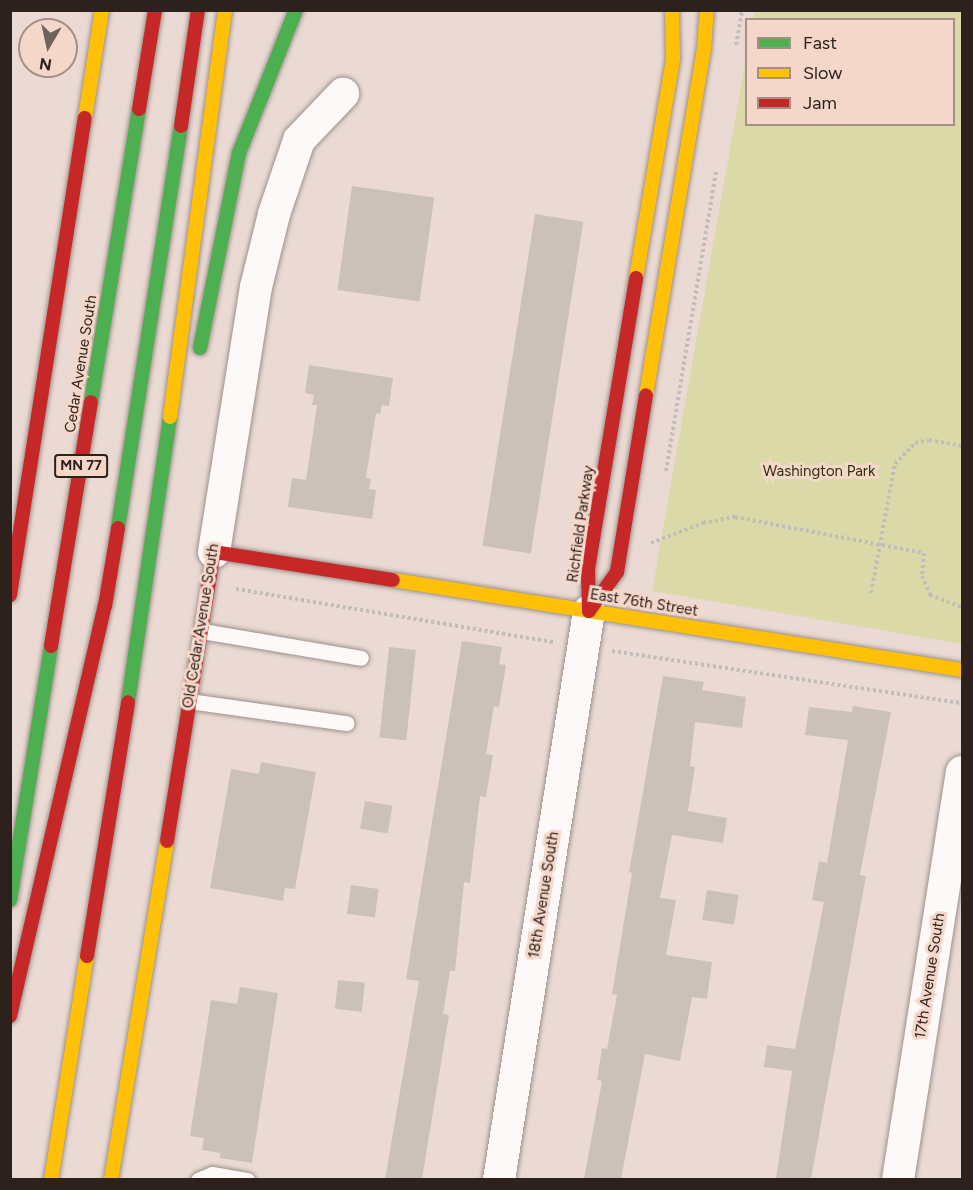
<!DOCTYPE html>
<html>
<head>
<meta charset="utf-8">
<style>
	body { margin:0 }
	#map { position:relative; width:973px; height:1190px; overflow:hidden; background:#ebdad3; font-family:Figtree,sans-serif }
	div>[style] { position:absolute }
	.green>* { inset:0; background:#dcd9a9 }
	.building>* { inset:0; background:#ccc1b9; transform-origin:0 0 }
	.path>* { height:4px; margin-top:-2px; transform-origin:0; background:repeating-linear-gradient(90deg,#c3bdba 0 3px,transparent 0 6px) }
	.roads { filter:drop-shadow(0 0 2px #9c908b) drop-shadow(0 0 2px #9c908b) }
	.lane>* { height:15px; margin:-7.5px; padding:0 7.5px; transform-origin:7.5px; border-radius:7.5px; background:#fcf9f8 }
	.street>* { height:32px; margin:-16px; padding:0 16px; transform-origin:16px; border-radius:16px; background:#fcf9f8 }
	.fast>* { height:14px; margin:-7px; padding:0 7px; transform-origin:7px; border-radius:7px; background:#4caf50 }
	.slow>* { height:14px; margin:-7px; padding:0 7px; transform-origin:7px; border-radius:7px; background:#ffc107 }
	.jam>* { height:14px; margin:-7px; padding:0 7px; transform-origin:7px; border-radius:7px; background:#c62828 }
	span { translate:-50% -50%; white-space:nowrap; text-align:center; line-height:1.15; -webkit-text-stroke:6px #f5d7c9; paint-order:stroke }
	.shield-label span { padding:2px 4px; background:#f5d7c9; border:2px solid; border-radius:4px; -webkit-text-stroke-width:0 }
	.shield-label { font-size:14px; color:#2c211c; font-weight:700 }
	.street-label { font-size:15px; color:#2c211c }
	.park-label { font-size:15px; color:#30320c }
	.frame { position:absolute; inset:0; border:12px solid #2c211c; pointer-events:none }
	.legend { position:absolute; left:745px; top:18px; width:210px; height:108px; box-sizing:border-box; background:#f5d7c9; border:2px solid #a58e84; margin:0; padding:8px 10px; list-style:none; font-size:18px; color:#2c211c }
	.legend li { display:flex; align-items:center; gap:12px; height:30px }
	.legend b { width:30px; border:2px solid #a58e84 }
	.north { position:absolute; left:18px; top:18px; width:60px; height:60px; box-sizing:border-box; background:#f5d7c9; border:2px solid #a58e84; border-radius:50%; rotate:189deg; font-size:16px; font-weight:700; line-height:24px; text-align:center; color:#2c211c }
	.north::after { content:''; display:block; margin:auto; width:21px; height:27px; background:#6f625c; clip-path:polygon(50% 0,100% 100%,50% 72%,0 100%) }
</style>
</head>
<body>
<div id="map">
	<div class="green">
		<div style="clip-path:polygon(755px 11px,962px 11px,962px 644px,652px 591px,746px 58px,746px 124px,954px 124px,954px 20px,753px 19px)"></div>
	</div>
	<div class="building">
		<div style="left:352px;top:186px;width:83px;height:105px;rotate:8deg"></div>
		<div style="left:535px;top:214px;width:49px;height:336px;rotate:9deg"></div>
		<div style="clip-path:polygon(309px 365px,393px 378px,389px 406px,382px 405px,380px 414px,376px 413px,366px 478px,371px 479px,369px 489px,376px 490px,372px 519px,288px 507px,292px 478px,306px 480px,317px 405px,312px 405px,314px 395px,305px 393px)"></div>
		<div style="clip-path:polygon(462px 641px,502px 647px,499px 664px,506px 665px,499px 707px,494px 706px,486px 754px,493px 755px,486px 797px,480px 796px,470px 883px,464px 882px,455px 971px,450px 971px,443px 1014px,449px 1015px,422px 1179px,385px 1179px,419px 981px,406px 979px)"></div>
		<div style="left:389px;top:647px;width:27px;height:91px;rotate:6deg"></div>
		<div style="clip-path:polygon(663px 676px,704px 682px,702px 690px,746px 697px,742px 728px,695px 722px,690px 766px,695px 767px,688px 811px,727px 818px,723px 843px,672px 835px,660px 898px,676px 900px,666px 955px,712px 962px,707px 999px,692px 997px,680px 1061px,645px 1054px,621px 1179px,584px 1179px,602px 1081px,597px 1080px,602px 1048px,607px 1049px,617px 995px,612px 994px,632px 873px,629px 872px)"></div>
		<div style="clip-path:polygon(853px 706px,891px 712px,860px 875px,866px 876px,811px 1179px,776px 1179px,792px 1071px,764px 1067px,767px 1045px,795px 1049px,824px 902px,812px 900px,819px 861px,827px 863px,848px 740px,805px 735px,809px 707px,852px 712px)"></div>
		<div style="clip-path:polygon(261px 762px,316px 772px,295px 889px,285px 888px,283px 901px,210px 888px,231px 769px,259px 774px)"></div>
		<div style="left:365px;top:801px;width:28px;height:28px;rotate:10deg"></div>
		<div style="left:351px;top:885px;width:28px;height:29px;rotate:8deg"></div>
		<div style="left:707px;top:890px;width:32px;height:30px;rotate:9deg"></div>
		<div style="left:338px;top:980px;width:27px;height:29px;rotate:6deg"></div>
		<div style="clip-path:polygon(240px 987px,278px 993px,252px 1163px,220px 1158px,220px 1153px,202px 1150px,204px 1138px,190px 1136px,211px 1000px,237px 1004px)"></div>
	</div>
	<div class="path">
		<div style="left:736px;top:45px;width:36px;rotate:-80deg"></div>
		<div style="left:666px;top:471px;width:304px;rotate:-80.5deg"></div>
		<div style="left:651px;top:543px;width:56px;rotate:-21deg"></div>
		<div style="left:703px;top:523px;width:33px;rotate:-11deg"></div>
		<div style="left:735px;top:517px;width:192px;rotate:10.8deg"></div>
		<div style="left:924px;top:553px;width:23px;rotate:95deg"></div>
		<div style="left:922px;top:576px;width:21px;rotate:67deg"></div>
		<div style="left:930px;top:595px;width:34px;rotate:21deg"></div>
		<div style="left:236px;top:589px;width:322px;rotate:9.5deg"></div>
		<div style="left:871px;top:593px;width:131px;rotate:-79.5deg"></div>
		<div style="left:895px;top:464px;width:29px;rotate:-46deg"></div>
		<div style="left:915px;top:443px;width:14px;rotate:-12deg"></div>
		<div style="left:929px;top:440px;width:34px;rotate:10deg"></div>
		<div style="left:612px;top:651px;width:354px;rotate:8.5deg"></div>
	</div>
	<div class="roads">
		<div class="lane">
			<div style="left:202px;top:631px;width:161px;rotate:9.6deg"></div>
			<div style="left:189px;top:701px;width:159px;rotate:8deg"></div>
			<div style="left:198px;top:1180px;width:15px;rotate:-23deg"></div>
			<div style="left:212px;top:1174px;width:36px;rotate:10deg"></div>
		</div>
		<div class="street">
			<div style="left:214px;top:552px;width:268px;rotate:-81deg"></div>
			<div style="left:256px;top:287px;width:75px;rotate:-76.1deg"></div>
			<div style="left:274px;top:214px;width:78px;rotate:-71.3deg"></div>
			<div style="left:299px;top:140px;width:64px;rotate:-46.3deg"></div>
			<div style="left:499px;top:1180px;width:576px;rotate:-81.01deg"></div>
			<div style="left:898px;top:1180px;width:413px;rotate:-81.1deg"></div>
		</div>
		<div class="fast">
			<div style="left:200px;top:348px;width:199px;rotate:-78.7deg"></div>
			<div style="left:239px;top:153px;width:154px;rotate:-68.3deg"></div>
			<div style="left:91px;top:402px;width:297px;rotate:-80.7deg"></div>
			<div style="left:118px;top:528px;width:407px;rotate:-81.1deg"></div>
			<div style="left:128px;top:702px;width:288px;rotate:-81.6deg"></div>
			<div style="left:10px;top:900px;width:257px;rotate:-80.8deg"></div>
		</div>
		<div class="slow">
			<div style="left:85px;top:118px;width:109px;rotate:-81.1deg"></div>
			<div style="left:636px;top:278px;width:222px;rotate:-80.4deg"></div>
			<div style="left:673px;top:59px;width:49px;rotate:-91.2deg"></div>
			<div style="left:646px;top:395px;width:351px;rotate:-80.5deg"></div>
			<div style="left:704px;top:49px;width:39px;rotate:-86deg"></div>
			<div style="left:170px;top:417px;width:411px;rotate:-82.3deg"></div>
			<div style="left:393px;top:580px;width:576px;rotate:8.99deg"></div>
			<div style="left:51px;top:1180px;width:227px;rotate:-80.9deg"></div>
			<div style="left:111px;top:1180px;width:344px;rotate:-80.6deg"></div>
		</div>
		<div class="jam">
			<div style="left:139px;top:109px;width:100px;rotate:-80.8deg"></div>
			<div style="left:181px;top:126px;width:117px;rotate:-81.7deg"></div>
			<div style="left:10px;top:595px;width:483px;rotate:-81.1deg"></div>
			<div style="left:589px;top:611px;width:48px;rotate:-54.3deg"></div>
			<div style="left:617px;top:572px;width:179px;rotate:-80.7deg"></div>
			<div style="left:589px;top:611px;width:42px;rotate:-91.4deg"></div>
			<div style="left:588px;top:569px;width:295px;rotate:-80.6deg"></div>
			<div style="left:51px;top:646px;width:247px;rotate:-80.7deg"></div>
			<div style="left:167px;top:841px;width:293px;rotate:-80.8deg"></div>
			<div style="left:214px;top:552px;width:181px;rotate:8.9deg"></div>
			<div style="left:87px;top:956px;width:257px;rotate:-80.8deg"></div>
			<div style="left:10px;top:1016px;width:421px;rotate:-77deg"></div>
			<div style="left:105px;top:606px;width:79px;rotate:-80.5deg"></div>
		</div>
	</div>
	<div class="shield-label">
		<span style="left:81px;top:466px">MN 77</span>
	</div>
	<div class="street-label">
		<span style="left:81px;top:364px;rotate:-81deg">Cedar Avenue South</span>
		<span style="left:581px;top:524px;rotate:-82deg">Richfield Parkway</span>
		<span style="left:644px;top:603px;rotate:9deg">East 76th Street</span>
		<span style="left:201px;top:626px;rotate:-81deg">Old Cedar Avenue South</span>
		<span style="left:544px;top:895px;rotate:-81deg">18th Avenue South</span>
		<span style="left:930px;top:976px;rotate:-81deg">17th Avenue South</span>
	</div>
	<div class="park-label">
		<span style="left:819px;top:472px">Washington Park</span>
	</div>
	<div class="frame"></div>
	<ul class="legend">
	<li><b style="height:8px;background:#4caf50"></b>Fast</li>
	<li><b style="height:8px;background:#ffc107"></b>Slow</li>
	<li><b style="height:8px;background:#c62828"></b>Jam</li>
	</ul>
	<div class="north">N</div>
</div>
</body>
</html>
